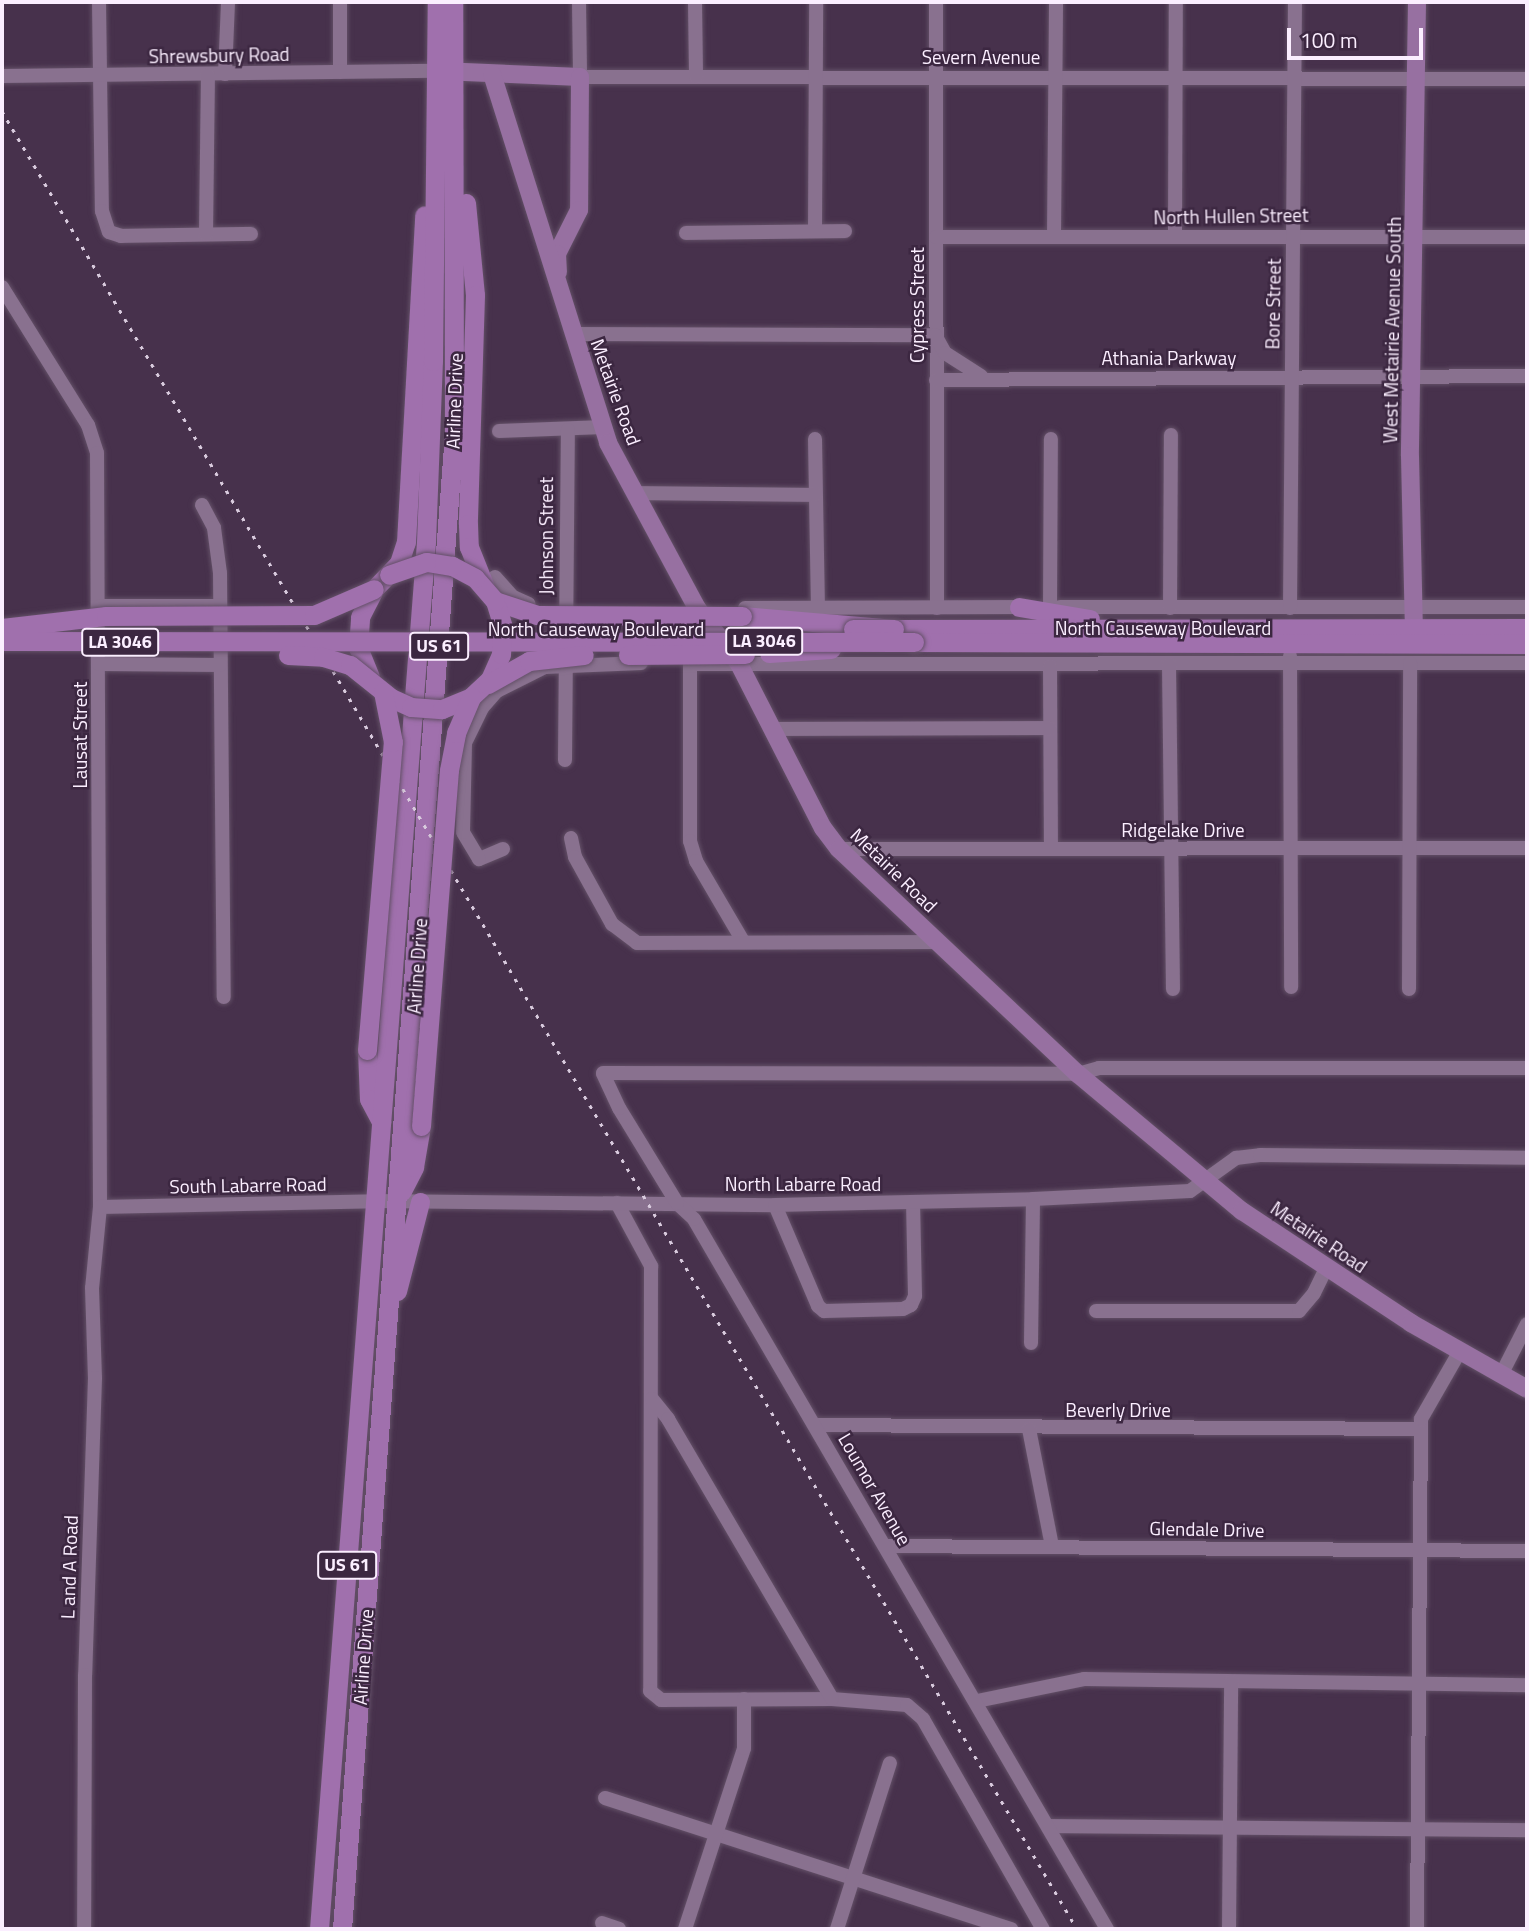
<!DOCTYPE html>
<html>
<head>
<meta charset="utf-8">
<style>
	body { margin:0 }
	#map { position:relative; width:1529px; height:1931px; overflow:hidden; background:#47314c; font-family:"Titillium Web",sans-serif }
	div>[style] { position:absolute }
	.roads { filter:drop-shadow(0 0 2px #635067) drop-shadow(0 0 2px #635067) }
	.minor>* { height:14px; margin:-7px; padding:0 7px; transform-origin:7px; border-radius:7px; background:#89718f }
	.major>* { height:18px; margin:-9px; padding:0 9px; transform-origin:9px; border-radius:9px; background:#9770a1 }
	.highway>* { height:19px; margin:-9.5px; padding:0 9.5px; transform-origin:9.5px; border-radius:9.5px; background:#a070ad }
	.rail>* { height:2.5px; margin-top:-1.25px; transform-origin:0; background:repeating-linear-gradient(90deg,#d9cbde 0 3.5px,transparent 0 10.5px) }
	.bridges { filter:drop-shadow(0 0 2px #635067) drop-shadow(0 0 2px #635067) }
	.highway-bridge>* { height:19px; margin:-9.5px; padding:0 9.5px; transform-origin:9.5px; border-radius:9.5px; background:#a070ad }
	span { translate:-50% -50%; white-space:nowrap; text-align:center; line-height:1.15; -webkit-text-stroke:5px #3c2741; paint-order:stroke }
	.shield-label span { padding:2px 5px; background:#3c2741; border:2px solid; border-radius:5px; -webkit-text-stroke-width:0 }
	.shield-label { font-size:18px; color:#fbeeff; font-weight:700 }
	.street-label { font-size:19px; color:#fbeeff }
	.frame { position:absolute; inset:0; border:4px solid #fbeeff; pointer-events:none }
	.scale { position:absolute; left:1287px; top:28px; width:136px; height:32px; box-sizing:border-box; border:4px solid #fbeeff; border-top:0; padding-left:9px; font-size:21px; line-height:24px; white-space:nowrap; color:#fbeeff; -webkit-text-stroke:5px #3c2741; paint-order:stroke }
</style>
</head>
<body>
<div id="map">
	<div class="roads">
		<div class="minor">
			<div style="left:99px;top:2px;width:209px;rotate:89.2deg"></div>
			<div style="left:102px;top:211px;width:22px;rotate:72deg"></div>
			<div style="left:109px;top:232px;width:13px;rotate:18deg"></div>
			<div style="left:121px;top:236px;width:130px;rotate:-0.9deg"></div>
			<div style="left:340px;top:2px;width:70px;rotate:90deg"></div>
			<div style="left:579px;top:2px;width:75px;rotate:89.2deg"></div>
			<div style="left:580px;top:77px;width:947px;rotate:0.12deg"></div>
			<div style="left:695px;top:2px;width:75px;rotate:89.2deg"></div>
			<div style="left:936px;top:2px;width:606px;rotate:89.91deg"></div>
			<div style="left:225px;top:74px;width:72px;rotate:-87.6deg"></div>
			<div style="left:2px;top:76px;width:434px;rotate:-0.7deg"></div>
			<div style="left:815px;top:231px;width:229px;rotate:-89.7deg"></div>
			<div style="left:686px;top:233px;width:159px;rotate:-0.7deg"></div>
			<div style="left:206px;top:234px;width:159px;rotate:-89.3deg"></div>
			<div style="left:1054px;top:236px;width:234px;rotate:-89.5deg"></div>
			<div style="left:1175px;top:236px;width:234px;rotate:-89.8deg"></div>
			<div style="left:936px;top:237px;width:591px"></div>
			<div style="left:2px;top:287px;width:163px;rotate:58.1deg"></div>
			<div style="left:88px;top:425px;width:29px;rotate:72deg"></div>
			<div style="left:97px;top:453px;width:754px;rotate:89.77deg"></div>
			<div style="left:100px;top:1207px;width:81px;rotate:95.6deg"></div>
			<div style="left:92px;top:1288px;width:90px;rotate:88.1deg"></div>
			<div style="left:95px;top:1378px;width:297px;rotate:91.9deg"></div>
			<div style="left:85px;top:1675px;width:254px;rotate:90.2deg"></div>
			<div style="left:573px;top:334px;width:362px;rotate:0.2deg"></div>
			<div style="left:935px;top:335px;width:21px;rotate:61deg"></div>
			<div style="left:945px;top:353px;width:43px;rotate:32.6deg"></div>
			<div style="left:936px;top:380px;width:591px;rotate:-0.39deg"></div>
			<div style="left:499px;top:431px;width:104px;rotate:-2.2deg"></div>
			<div style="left:815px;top:439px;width:169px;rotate:89deg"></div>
			<div style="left:635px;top:493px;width:180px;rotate:0.6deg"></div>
			<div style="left:202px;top:505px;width:26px;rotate:62deg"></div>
			<div style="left:214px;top:528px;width:45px;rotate:82.4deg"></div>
			<div style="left:220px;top:573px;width:424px;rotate:89.5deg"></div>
			<div style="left:495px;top:577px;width:27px;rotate:48deg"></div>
			<div style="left:513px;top:597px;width:17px;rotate:24deg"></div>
			<div style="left:100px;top:606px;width:119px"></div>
			<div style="left:1050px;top:607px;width:168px;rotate:-89.7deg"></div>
			<div style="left:1060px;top:607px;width:467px"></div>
			<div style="left:745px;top:608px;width:284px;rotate:-0.2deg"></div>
			<div style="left:1170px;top:608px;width:173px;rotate:-89.7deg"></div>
			<div style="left:1290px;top:608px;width:606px;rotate:-89.53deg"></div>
			<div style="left:1290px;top:656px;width:331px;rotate:89.8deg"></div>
			<div style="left:99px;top:664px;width:121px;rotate:0.5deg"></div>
			<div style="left:690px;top:664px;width:177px;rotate:90deg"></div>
			<div style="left:690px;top:841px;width:21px;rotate:73deg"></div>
			<div style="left:696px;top:861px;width:93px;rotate:59.6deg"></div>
			<div style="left:696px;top:664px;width:831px;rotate:-0.07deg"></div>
			<div style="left:1169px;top:664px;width:325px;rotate:89.3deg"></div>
			<div style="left:1050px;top:666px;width:181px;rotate:89.7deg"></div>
			<div style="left:773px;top:729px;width:277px;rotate:-0.2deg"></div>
			<div style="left:565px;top:760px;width:330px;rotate:-89.5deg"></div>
			<div style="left:571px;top:838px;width:19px;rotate:78deg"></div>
			<div style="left:575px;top:857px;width:77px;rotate:61.1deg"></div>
			<div style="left:612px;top:924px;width:31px;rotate:37deg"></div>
			<div style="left:637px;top:943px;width:302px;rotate:-0.2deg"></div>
			<div style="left:503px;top:849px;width:26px;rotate:157deg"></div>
			<div style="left:479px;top:859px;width:31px;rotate:-121deg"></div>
			<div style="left:463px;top:832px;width:89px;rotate:-88.7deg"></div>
			<div style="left:465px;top:743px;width:39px;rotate:-64deg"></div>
			<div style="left:482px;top:708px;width:23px;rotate:-49deg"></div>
			<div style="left:497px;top:691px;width:54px;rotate:-26.6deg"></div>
			<div style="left:545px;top:667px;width:96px;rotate:-2.4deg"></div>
			<div style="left:839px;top:849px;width:688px;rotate:-0.08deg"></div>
			<div style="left:1409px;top:989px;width:326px;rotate:-89.8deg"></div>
			<div style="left:617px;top:1203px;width:72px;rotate:61.6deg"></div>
			<div style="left:651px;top:1266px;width:425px;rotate:90.1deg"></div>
			<div style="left:650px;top:1691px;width:14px;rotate:39deg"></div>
			<div style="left:661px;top:1700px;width:171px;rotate:-0.3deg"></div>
			<div style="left:832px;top:1699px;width:75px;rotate:4.6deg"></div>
			<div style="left:907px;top:1705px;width:21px;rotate:41deg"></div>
			<div style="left:923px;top:1719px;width:242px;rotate:60.3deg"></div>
			<div style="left:775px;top:1205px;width:110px;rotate:66.9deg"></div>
			<div style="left:818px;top:1306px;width:8px;rotate:40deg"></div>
			<div style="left:824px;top:1311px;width:79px;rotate:-1.5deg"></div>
			<div style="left:903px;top:1309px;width:9px;rotate:-27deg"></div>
			<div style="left:911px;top:1305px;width:10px;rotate:-66deg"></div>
			<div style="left:915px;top:1296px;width:94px;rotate:-91.2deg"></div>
			<div style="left:100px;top:1207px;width:276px;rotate:-1.2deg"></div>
			<div style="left:376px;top:1201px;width:399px;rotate:0.6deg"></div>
			<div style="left:775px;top:1205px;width:258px;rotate:-1.3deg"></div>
			<div style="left:1033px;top:1199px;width:157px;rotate:-2.9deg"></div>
			<div style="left:1190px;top:1191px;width:57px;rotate:-35.7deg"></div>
			<div style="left:1236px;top:1158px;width:24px;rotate:-7deg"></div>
			<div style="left:1260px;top:1155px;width:267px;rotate:0.6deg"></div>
			<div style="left:1096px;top:1311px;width:203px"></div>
			<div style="left:1299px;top:1311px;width:23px;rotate:-50deg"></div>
			<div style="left:1314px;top:1293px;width:28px;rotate:-64deg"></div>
			<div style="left:1031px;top:1343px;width:144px;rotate:-89.2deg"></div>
			<div style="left:1501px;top:1375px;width:57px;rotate:-63deg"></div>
			<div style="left:652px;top:1399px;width:26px;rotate:51deg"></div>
			<div style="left:668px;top:1419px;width:324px;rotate:59.6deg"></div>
			<div style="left:815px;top:1425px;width:606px;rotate:0.38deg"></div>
			<div style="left:1029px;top:1429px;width:119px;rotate:78.9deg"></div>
			<div style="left:887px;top:1546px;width:640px;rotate:0.45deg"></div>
			<div style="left:977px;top:1701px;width:109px;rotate:-11.6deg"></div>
			<div style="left:1084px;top:1679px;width:443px;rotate:0.8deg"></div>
			<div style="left:605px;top:1798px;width:427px;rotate:17.9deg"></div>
			<div style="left:1049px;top:1826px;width:478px;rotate:0.5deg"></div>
			<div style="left:602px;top:1923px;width:18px;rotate:19deg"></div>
			<div style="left:685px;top:1929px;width:190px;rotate:-71.9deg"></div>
			<div style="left:744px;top:1748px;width:49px;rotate:-90deg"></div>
			<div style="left:837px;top:1929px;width:174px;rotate:-72.3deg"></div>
			<div style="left:1107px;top:1929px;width:821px;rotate:-120.19deg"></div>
			<div style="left:694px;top:1219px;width:23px;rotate:-137deg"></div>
			<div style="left:677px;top:1203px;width:111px;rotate:-121.4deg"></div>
			<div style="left:619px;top:1108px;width:38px;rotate:-115deg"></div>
			<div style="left:603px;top:1073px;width:475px;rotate:0.1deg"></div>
			<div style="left:1078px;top:1074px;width:22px;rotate:-16deg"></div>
			<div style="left:1099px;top:1068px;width:428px"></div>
			<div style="left:1229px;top:1929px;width:247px;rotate:-89.5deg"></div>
			<div style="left:1417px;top:1929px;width:510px;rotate:-89.55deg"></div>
			<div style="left:1421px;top:1419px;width:78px;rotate:-60.2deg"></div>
		</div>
		<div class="major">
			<div style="left:1417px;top:2px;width:454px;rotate:90.9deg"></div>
			<div style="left:1410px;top:456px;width:172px;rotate:88.7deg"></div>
			<div style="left:1414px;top:628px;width:14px;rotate:51deg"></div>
			<div style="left:441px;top:71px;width:139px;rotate:2.5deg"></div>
			<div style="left:580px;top:77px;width:133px;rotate:90.4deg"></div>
			<div style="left:579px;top:210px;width:49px;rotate:116.6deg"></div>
			<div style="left:557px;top:254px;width:18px;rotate:87deg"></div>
			<div style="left:492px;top:74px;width:387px;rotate:72.5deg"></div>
			<div style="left:608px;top:443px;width:187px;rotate:61.7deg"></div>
			<div style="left:697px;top:608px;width:70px;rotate:53.1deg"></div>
			<div style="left:739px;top:664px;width:184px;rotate:62.9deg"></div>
			<div style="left:823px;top:828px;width:26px;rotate:53deg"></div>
			<div style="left:839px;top:849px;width:328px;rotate:43.3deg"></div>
			<div style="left:1078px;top:1074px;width:214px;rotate:39.9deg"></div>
			<div style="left:1242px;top:1211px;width:203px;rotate:33.5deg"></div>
			<div style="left:1411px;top:1323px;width:133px;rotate:29.6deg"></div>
		</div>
		<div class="highway">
			<div style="left:466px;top:203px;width:92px;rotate:84.4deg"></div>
			<div style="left:475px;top:295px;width:229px;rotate:91.8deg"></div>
			<div style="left:468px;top:524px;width:23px;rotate:88deg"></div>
			<div style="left:469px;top:547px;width:43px;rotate:68.2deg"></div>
			<div style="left:1019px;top:607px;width:72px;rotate:9.6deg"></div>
			<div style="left:742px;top:616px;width:153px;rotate:4.9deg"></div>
			<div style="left:894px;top:629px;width:633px;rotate:-0.09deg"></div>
			<div style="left:914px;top:642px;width:613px;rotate:0.19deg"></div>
			<div style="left:769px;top:653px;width:62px;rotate:-3.7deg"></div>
			<div style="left:370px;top:677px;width:31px;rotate:-112deg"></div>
			<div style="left:358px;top:648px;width:31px;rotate:-86deg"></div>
			<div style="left:360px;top:617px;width:31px;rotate:-63deg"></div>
			<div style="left:374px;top:589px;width:36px;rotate:-46deg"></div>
			<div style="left:399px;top:563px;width:22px;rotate:-72deg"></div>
			<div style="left:406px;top:542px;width:327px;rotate:-86.8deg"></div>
			<div style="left:367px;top:1050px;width:49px;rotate:87.7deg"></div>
			<div style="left:369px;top:1099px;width:26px;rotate:62deg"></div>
			<div style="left:402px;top:1191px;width:27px;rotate:-63deg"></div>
			<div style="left:414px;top:1167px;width:42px;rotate:-80.3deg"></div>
			<div style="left:397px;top:1291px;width:92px;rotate:-75.5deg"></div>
			<div style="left:319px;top:1929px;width:1391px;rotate:-85.59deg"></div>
			<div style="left:426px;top:542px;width:181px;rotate:-87.8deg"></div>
			<div style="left:433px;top:361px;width:359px;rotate:-89.4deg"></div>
			<div style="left:342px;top:1929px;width:1501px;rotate:-85.72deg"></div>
			<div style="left:454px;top:432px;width:430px;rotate:-90.1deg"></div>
		</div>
	</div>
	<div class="rail">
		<div style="left:2px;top:111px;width:2112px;rotate:59.4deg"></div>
	</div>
	<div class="bridges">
		<div class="highway-bridge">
			<div style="left:495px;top:601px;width:44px;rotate:18.4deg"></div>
			<div style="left:537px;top:615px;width:205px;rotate:0.3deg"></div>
			<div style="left:2px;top:628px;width:105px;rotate:-6.6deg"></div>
			<div style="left:106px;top:616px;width:208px;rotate:-0.3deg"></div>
			<div style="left:314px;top:615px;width:65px;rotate:-23.4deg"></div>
			<div style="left:853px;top:629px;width:41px"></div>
			<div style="left:2px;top:641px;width:912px;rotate:0.06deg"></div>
			<div style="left:288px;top:655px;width:35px;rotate:3deg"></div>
			<div style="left:323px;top:657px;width:28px;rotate:17deg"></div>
			<div style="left:350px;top:665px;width:53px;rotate:38.8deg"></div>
			<div style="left:391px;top:698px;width:22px;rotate:24deg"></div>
			<div style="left:411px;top:707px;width:31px;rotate:4deg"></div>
			<div style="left:442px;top:709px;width:31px;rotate:-22deg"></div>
			<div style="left:471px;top:697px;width:26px;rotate:-43deg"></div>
			<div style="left:490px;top:679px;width:27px;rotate:-66deg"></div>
			<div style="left:501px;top:654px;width:27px;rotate:-86deg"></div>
			<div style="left:503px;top:627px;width:27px;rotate:-107deg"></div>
			<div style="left:495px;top:601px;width:30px;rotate:-131deg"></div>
			<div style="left:475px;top:578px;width:26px;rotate:-152deg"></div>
			<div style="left:452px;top:566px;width:26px;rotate:-171deg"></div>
			<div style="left:426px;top:562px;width:39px;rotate:161deg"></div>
			<div style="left:628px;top:655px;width:117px;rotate:-0.5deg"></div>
			<div style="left:488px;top:684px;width:47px;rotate:-29.3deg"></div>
			<div style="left:529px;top:661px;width:55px;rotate:-6.2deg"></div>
			<div style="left:367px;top:1050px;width:309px;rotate:-85.2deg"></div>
			<div style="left:393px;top:742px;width:51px;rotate:-101.3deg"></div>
			<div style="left:421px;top:1126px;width:357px;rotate:-85.5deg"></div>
			<div style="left:449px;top:770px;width:38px;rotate:-79deg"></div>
			<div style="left:456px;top:733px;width:39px;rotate:-67deg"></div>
		</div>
	</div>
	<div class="shield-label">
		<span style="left:764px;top:641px">LA 3046</span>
		<span style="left:120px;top:642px">LA 3046</span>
		<span style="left:439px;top:646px">US 61</span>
		<span style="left:347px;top:1565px">US 61</span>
	</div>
	<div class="street-label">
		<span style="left:219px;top:55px;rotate:-1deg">Shrewsbury Road</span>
		<span style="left:981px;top:57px">Severn Avenue</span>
		<span style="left:1231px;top:216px;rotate:-1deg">North Hullen Street</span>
		<span style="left:1273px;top:304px;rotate:-89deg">Bore Street</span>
		<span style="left:917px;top:305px;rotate:-90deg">Cypress Street</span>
		<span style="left:1392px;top:330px;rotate:-89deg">West Metairie Avenue South</span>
		<span style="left:1169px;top:358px">Athania Parkway</span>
		<span style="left:616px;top:392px;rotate:70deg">Metairie Road</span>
		<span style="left:454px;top:401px;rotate:-88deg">Airline Drive</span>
		<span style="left:546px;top:536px;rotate:-90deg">Johnson Street</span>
		<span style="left:1163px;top:628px">North Causeway Boulevard</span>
		<span style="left:596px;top:629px">North Causeway Boulevard</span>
		<span style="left:80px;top:735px;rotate:-90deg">Lausat Street</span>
		<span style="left:1183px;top:830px">Ridgelake Drive</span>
		<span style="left:894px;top:870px;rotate:44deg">Metairie Road</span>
		<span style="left:417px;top:966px;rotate:-86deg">Airline Drive</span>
		<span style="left:803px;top:1184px">North Labarre Road</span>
		<span style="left:248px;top:1185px;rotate:-1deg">South Labarre Road</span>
		<span style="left:1319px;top:1237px;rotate:34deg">Metairie Road</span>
		<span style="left:1118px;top:1410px">Beverly Drive</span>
		<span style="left:875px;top:1489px;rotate:60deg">Loumor Avenue</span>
		<span style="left:1207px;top:1529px;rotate:1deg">Glendale Drive</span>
		<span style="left:69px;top:1567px;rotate:-88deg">L and A Road</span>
		<span style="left:363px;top:1657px;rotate:-86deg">Airline Drive</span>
	</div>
	<div class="frame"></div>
	<div class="scale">100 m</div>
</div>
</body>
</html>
